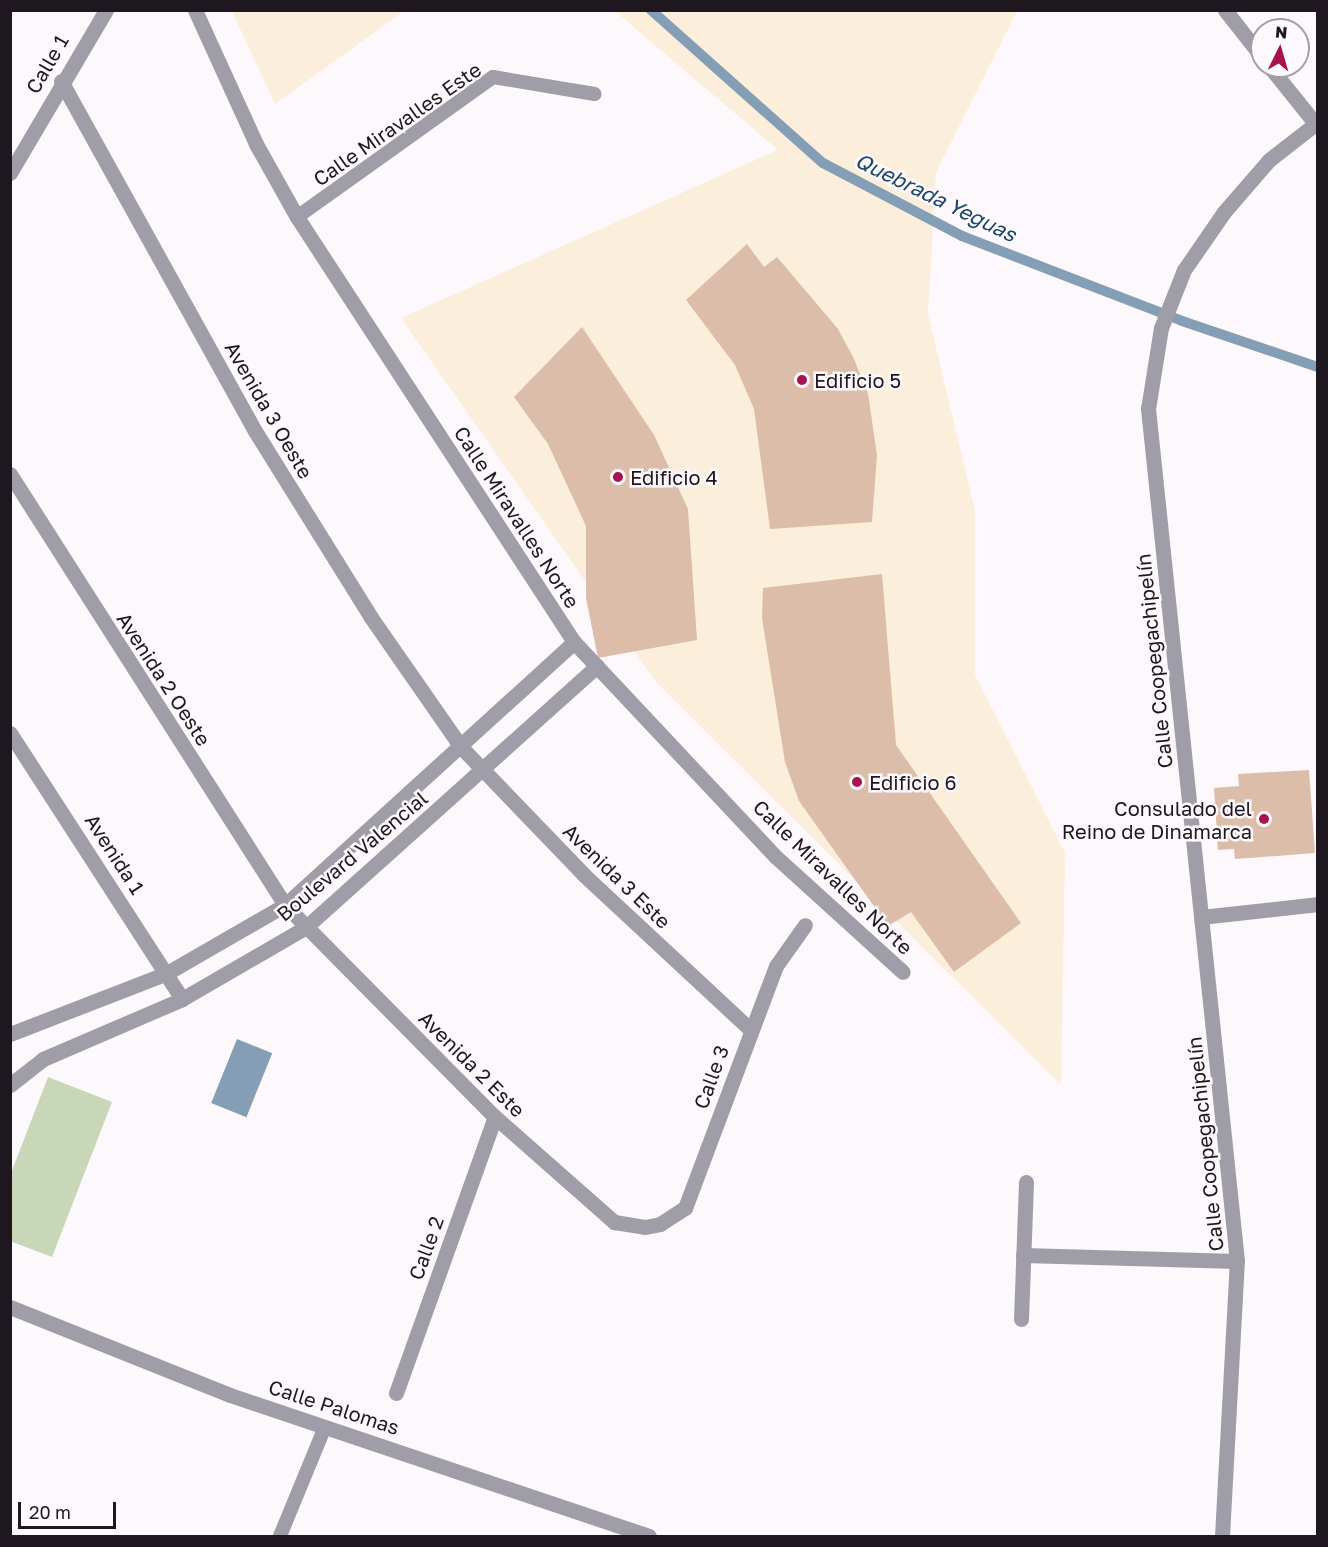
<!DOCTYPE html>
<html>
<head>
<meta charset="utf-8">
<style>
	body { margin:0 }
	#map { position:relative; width:1328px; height:1547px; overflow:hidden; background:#fdf8fc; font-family:"Golos Text",sans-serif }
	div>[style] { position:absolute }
	.commercial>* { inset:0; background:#fbeeda }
	.green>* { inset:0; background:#c9d7b9 }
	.water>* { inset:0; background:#839eb5; transform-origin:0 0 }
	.stream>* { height:10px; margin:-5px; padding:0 5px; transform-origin:5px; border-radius:5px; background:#839eb5 }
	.building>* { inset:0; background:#dcbda9 }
	.lane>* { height:14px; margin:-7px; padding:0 7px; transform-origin:7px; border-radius:7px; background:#9f9da8 }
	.street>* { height:15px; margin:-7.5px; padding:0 7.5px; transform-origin:7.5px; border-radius:7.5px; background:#9f9da8 }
	.dots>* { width:16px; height:16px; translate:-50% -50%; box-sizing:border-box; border:3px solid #fdf8fc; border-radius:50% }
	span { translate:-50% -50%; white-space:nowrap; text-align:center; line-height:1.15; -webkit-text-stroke:5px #fdf8fc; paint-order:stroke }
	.street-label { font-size:20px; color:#1f171f }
	.poi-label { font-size:20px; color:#1f171f }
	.left { translate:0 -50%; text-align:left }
	.right { translate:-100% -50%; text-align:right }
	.water-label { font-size:21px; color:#1b4769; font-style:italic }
	.frame { position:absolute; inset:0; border:12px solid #1f171f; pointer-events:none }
	.north { position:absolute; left:1250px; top:18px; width:60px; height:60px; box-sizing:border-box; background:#fdf8fc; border:2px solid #a49ea4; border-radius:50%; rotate:5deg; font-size:16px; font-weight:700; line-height:24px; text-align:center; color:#1f171f }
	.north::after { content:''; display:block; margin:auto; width:21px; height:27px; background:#a7134d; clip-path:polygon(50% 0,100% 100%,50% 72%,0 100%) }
	.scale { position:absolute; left:18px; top:1502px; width:98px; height:27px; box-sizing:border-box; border:3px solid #1f171f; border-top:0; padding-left:8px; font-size:18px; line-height:21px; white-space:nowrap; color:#1f171f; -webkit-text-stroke:4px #fdf8fc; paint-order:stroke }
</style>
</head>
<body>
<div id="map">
	<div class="commercial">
		<div style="clip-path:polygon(232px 11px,404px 11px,275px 104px)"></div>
		<div style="clip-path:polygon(615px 11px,1017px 11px,936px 172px,928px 314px,975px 511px,975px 675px,1065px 853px,1061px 1085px,656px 682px,401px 318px,778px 150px)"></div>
	</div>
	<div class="green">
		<div style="clip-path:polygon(48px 1077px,112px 1102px,52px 1257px,10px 1241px,11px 1173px)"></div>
	</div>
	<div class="water">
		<div style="left:237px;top:1039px;width:38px;height:69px;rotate:22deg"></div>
	</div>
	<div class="stream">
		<div style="left:651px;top:10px;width:230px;rotate:41.7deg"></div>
		<div style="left:823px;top:163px;width:157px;rotate:27.7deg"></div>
		<div style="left:962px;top:236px;width:236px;rotate:21.1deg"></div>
		<div style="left:1182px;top:321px;width:144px;rotate:18.7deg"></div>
	</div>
	<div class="building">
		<div style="clip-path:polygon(747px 244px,764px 267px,777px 257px,838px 329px,854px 359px,868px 394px,877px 455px,872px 522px,770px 529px,754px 409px,735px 365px,686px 300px)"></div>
		<div style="clip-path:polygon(582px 327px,654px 435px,688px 509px,697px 640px,598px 658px,586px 598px,586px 526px,548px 444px,514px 397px)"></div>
		<div style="clip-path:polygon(882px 574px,896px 745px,1021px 923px,954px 972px,911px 912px,888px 926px,799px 801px,785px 762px,762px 618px,763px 588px)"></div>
		<div style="clip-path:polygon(1309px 770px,1315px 853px,1235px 859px,1234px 849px,1218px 850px,1214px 788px,1239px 786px,1238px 774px)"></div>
	</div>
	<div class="lane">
		<div style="left:297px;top:217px;width:241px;rotate:-35.5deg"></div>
		<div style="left:493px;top:77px;width:103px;rotate:9.5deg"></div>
		<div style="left:280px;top:1536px;width:118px;rotate:-67.6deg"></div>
	</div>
	<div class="street">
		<div style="left:195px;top:10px;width:147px;rotate:65.5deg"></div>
		<div style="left:256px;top:144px;width:84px;rotate:60.7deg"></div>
		<div style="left:297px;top:217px;width:507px;rotate:56.91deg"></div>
		<div style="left:574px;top:642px;width:295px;rotate:46.8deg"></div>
		<div style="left:776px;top:857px;width:171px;rotate:42.2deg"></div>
		<div style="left:1225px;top:10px;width:60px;rotate:51.8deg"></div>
		<div style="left:1269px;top:66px;width:78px;rotate:51.2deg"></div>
		<div style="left:61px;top:81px;width:400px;rotate:61deg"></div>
		<div style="left:255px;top:431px;width:218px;rotate:58.1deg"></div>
		<div style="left:370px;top:616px;width:160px;rotate:55.2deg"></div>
		<div style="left:461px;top:747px;width:178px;rotate:46.1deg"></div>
		<div style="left:584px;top:875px;width:226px;rotate:42.9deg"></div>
		<div style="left:10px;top:173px;width:189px;rotate:-59.5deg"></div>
		<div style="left:10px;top:474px;width:511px;rotate:57.46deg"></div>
		<div style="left:285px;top:905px;width:298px;rotate:45.3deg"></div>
		<div style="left:495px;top:1117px;width:159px;rotate:41.4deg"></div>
		<div style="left:614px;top:1222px;width:31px;rotate:9deg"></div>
		<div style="left:645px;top:1227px;width:15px;rotate:-11deg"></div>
		<div style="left:660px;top:1224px;width:30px;rotate:-33deg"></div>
		<div style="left:685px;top:1208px;width:259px;rotate:-69.4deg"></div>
		<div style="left:776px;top:966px;width:50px;rotate:-54.7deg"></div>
		<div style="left:10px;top:733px;width:317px;rotate:57.1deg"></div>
		<div style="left:1201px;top:917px;width:118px;rotate:-6.3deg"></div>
		<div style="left:10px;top:1034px;width:168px;rotate:-21.2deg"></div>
		<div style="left:167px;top:973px;width:136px;rotate:-30deg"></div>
		<div style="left:285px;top:905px;width:391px;rotate:-42.3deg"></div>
		<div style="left:10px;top:1085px;width:42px;rotate:-38.2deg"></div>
		<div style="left:43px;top:1059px;width:151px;rotate:-23.3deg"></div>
		<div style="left:182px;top:999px;width:143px;rotate:-30.1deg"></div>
		<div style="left:306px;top:927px;width:391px;rotate:-41.9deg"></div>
		<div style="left:1023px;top:1255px;width:214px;rotate:1.6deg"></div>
		<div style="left:10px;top:1307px;width:237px;rotate:21.8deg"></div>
		<div style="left:230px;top:1395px;width:442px;rotate:18.6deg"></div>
		<div style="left:1021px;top:1319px;width:137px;rotate:-87.9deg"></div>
		<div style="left:396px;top:1393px;width:293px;rotate:-70.3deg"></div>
		<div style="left:1222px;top:1536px;width:275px;rotate:-86.9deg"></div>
		<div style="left:1237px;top:1261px;width:857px;rotate:-95.96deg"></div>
		<div style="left:1148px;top:409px;width:82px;rotate:-80.9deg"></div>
		<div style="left:1161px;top:328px;width:62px;rotate:-68.4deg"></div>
		<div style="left:1184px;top:270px;width:70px;rotate:-55.4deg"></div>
		<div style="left:1224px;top:212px;width:69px;rotate:-49.1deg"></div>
		<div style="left:1269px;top:160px;width:58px;rotate:-38deg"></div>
	</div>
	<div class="dots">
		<div style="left:802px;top:380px;background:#a7134d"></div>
		<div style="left:618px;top:477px;background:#a7134d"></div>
		<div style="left:857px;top:782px;background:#a7134d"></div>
		<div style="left:1264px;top:819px;background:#a7134d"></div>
	</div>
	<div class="street-label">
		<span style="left:47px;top:64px;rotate:-60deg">Calle 1</span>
		<span style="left:397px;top:124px;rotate:-35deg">Calle Miravalles Este</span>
		<span style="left:269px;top:410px;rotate:60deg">Avenida 3 Oeste</span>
		<span style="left:517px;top:517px;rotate:57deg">Calle Miravalles Norte</span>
		<span style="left:1154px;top:661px;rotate:-96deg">Calle Coopegachipelín</span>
		<span style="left:164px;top:679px;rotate:57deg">Avenida 2 Oeste</span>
		<span style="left:115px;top:854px;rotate:57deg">Avenida 1</span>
		<span style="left:352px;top:856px;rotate:-40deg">Boulevard Valencial</span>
		<span style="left:617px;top:876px;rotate:44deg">Avenida 3 Este</span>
		<span style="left:833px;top:877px;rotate:44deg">Calle Miravalles Norte</span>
		<span style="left:472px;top:1064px;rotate:45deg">Avenida 2 Este</span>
		<span style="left:711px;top:1077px;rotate:-70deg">Calle 3</span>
		<span style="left:1205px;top:1144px;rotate:-96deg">Calle Coopegachipelín</span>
		<span style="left:426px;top:1248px;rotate:-70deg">Calle 2</span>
		<span style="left:334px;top:1407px;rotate:18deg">Calle Palomas</span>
	</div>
	<div class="poi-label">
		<span class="left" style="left:814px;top:380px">Edificio 5</span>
		<span class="left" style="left:630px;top:477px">Edificio 4</span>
		<span class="left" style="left:869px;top:782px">Edificio 6</span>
		<span class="right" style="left:1252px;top:820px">Consulado del<br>Reino de Dinamarca</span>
	</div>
	<div class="water-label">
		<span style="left:936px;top:197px;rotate:26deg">Quebrada Yeguas</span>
	</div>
	<div class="frame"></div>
	<div class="north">N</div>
	<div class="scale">20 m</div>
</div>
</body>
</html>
